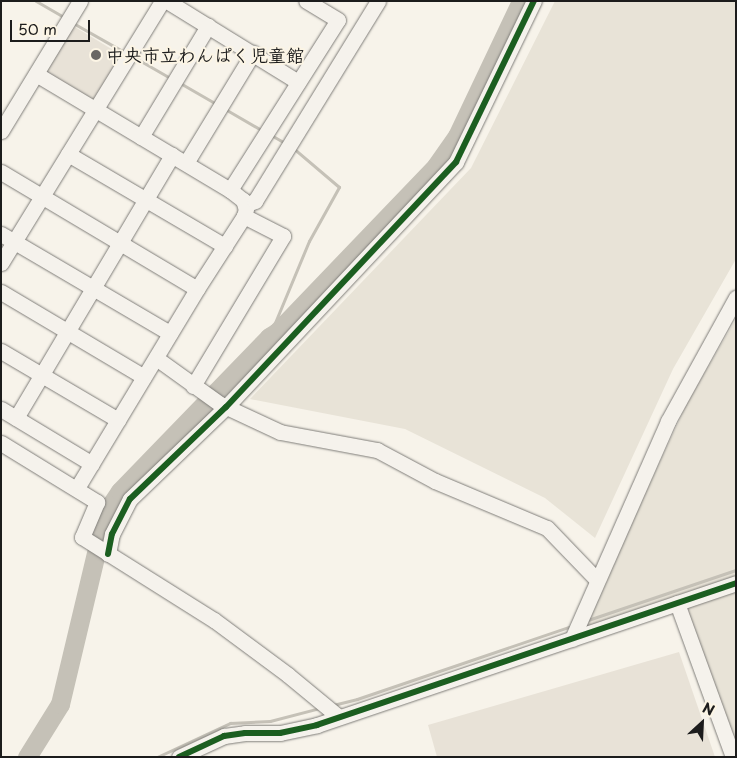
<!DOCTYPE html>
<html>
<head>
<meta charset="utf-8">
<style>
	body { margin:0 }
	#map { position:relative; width:737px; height:758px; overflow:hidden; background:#f7f3ea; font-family:"Playpen Sans","Klee One",sans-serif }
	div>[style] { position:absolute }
	.built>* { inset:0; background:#e8e3d7 }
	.green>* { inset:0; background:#e8e2d7; transform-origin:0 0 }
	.stream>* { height:3px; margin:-1.5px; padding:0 1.5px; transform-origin:1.5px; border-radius:1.5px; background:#c5c1b7 }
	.river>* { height:19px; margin:-9.5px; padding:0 9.5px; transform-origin:9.5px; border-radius:9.5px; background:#c5c1b7 }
	.roads { filter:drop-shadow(0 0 1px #7f7d79) drop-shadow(0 0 1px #7f7d79) }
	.minor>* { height:15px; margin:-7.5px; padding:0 7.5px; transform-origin:7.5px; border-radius:7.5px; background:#f5f2ec }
	.cycleway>* { height:6px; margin:-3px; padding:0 3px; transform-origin:3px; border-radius:3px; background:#1b5e20 }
	.dots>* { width:14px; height:14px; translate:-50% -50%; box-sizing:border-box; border:2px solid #fcf5e5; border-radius:50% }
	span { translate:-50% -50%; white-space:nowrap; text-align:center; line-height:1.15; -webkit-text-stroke:4px #fcf5e5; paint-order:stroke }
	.poi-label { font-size:18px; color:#1c1c1c; font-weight:700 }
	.left { translate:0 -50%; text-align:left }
	.frame { position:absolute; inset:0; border:2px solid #1c1c1c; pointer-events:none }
	.north { position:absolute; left:677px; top:698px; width:50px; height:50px; -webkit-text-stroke:4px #fcf5e5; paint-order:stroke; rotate:25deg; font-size:14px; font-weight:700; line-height:20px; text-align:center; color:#1c1c1c }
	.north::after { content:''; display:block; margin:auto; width:18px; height:22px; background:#1c1c1c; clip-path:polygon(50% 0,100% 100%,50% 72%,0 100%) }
	.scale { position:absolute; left:10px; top:20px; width:80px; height:22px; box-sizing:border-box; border:2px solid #1c1c1c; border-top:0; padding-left:6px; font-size:15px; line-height:18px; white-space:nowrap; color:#1c1c1c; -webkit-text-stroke:4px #fcf5e5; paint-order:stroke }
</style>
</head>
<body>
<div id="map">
	<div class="built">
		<div style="clip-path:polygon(555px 1px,736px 1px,736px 259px,673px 369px,595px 538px,545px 498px,405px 429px,250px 399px,471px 168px)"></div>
		<div style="clip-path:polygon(736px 319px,736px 577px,583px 628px,688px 401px)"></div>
		<div style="clip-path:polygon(736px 590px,736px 750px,684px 608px)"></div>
	</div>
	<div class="green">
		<div style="left:70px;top:24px;width:60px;height:56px;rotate:31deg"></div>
		<div style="clip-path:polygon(679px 652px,715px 757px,437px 757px,428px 725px)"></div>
	</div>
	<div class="stream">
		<div style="left:36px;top:1px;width:34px;rotate:30deg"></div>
		<div style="left:73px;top:23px;width:59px;rotate:29.6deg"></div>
		<div style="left:132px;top:56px;width:46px;rotate:29.9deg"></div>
		<div style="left:180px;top:83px;width:44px;rotate:30.1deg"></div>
		<div style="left:225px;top:109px;width:44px;rotate:30.1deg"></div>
		<div style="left:271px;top:135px;width:16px;rotate:30deg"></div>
		<div style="left:269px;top:337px;width:104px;rotate:-67.4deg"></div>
		<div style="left:309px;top:241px;width:62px;rotate:-60.9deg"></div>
		<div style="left:339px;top:187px;width:60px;rotate:-139.7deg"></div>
		<div style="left:585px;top:621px;width:159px;rotate:-18.7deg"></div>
		<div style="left:333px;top:705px;width:25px;rotate:-14deg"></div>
		<div style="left:357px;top:699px;width:227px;rotate:-18.8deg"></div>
		<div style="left:157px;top:757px;width:81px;rotate:-25deg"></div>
		<div style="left:230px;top:723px;width:40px;rotate:-2.9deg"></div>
		<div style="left:270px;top:721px;width:52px;rotate:-14.6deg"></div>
	</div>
	<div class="river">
		<div style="left:27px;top:757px;width:62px;rotate:-58.1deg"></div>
		<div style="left:60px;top:704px;width:190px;rotate:-76.6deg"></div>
		<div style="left:104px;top:519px;width:18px;rotate:-63deg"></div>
		<div style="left:112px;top:503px;width:14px;rotate:-56deg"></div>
		<div style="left:120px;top:491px;width:214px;rotate:-45.9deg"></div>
		<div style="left:269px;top:337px;width:9px;rotate:-32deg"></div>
		<div style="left:277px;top:332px;width:230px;rotate:-46.2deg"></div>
		<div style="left:436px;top:166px;width:37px;rotate:-55deg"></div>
		<div style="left:457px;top:136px;width:149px;rotate:-64.6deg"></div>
	</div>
	<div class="roads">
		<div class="minor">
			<div style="left:167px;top:1px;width:154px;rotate:31.7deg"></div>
			<div style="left:36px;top:74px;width:226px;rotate:30.9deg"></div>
			<div style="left:230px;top:190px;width:16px;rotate:38deg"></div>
			<div style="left:243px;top:200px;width:9px;rotate:72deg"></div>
			<div style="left:246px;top:209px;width:7px;rotate:106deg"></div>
			<div style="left:244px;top:216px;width:87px;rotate:122.8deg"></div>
			<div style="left:197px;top:289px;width:232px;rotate:121.1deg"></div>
			<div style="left:1px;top:131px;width:152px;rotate:-58.7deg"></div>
			<div style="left:141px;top:137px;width:130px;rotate:-58.9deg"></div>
			<div style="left:68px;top:154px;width:182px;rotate:30.4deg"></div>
			<div style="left:186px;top:163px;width:129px;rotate:-58.7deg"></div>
			<div style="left:1px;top:172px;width:228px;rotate:30.8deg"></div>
			<div style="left:230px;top:190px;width:201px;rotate:-57.6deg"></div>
			<div style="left:338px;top:20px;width:37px;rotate:-149deg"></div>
			<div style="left:245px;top:205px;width:11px;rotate:-22deg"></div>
			<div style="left:255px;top:201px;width:235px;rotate:-58.4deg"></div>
			<div style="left:1px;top:234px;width:196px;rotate:30.4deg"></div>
			<div style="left:1px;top:263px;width:308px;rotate:-58.4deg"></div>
			<div style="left:1px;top:292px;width:166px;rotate:30.7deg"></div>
			<div style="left:1px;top:351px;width:136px;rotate:30.5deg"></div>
			<div style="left:156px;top:358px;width:79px;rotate:35.7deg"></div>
			<div style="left:220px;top:404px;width:66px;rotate:25deg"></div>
			<div style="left:280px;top:432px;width:99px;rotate:10.5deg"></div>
			<div style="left:377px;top:450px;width:66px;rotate:28.1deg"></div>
			<div style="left:435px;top:481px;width:121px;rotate:22.8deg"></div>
			<div style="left:547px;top:528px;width:72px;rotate:46.1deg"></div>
			<div style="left:193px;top:386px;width:175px;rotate:-59deg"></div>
			<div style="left:283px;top:236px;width:44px;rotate:-152.9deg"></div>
			<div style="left:1px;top:409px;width:106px;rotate:31.1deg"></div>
			<div style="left:16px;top:418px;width:306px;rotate:-59.3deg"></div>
			<div style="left:1px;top:443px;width:113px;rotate:31.6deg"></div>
			<div style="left:97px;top:502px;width:38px;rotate:113deg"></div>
			<div style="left:82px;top:537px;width:156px;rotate:32.2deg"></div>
			<div style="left:214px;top:620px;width:92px;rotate:36.6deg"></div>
			<div style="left:288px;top:675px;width:66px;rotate:39.5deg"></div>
			<div style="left:108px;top:554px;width:20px;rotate:-79deg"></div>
			<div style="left:112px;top:534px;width:39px;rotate:-63deg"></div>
			<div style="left:130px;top:499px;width:133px;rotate:-43.8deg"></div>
			<div style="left:226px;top:407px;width:336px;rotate:-46.8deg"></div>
			<div style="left:456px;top:162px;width:179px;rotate:-64.2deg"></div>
			<div style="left:677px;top:603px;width:164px;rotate:70deg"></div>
			<div style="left:572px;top:639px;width:238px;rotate:-66.2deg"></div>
			<div style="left:668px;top:421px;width:141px;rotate:-61.1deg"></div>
			<div style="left:179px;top:757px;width:50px;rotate:-25deg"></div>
			<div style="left:224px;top:736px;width:21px;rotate:-8deg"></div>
			<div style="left:245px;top:733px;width:35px"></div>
			<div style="left:280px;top:733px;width:38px;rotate:-12deg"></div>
			<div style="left:317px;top:725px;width:442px;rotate:-18.7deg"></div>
		</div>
	</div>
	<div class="cycleway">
		<div style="left:108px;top:554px;width:20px;rotate:-79deg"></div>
		<div style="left:112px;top:534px;width:39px;rotate:-63deg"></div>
		<div style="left:130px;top:499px;width:133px;rotate:-43.8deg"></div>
		<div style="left:226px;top:407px;width:336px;rotate:-46.8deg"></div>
		<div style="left:456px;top:162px;width:179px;rotate:-64.2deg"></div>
		<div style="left:179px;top:757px;width:50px;rotate:-25deg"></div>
		<div style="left:224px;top:736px;width:21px;rotate:-8deg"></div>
		<div style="left:245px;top:733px;width:35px"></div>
		<div style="left:280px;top:733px;width:38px;rotate:-12deg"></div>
		<div style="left:317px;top:725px;width:442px;rotate:-18.7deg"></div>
	</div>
	<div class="dots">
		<div style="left:96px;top:55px;background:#696764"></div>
	</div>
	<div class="poi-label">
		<span class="left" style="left:106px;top:55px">中央市立わんぱく児童館</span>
	</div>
	<div class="frame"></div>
	<div class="north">N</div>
	<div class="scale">50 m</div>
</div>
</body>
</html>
